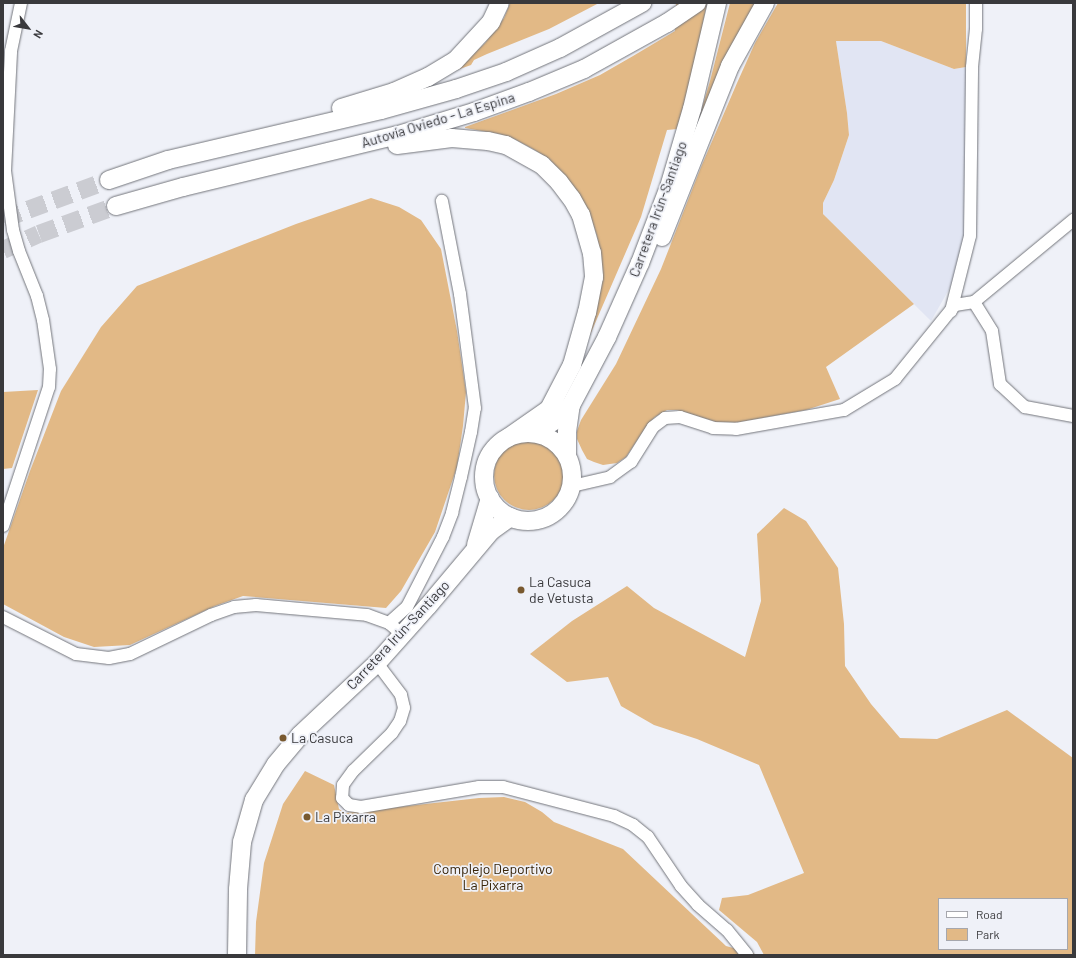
<!DOCTYPE html>
<html>
<head>
<meta charset="utf-8">
<style>
	body { margin:0 }
	#map { position:relative; width:1076px; height:958px; overflow:hidden; background:#eff1f8; font-family:Barlow,sans-serif }
	div>[style] { position:absolute }
	.built>* { inset:0; background:#e1e5f3 }
	.green>* { inset:0; background:#e2b986 }
	.round { border-radius:50% }
	.highway-tunnel>* { height:18px; margin-top:-9px; transform-origin:0; background:repeating-linear-gradient(90deg,#cbccd2 0 18px,transparent 0 27px) }
	.roads { filter:drop-shadow(0 0 1px #73757b) drop-shadow(0 0 1px #73757b) }
	.minor>* { height:12px; margin:-6px; padding:0 6px; transform-origin:6px; border-radius:6px; background:#fff }
	.highway>* { height:18px; margin:-9px; padding:0 9px; transform-origin:9px; border-radius:9px; background:#fff }
	.highway>.ring { margin:-9px; padding:0; box-sizing:content-box; background:none; border:18px solid #fff; border-radius:50% }
	.dots>* { width:11px; height:11px; translate:-50% -50%; box-sizing:border-box; border:2px solid #eff1f8; border-radius:50% }
	span { translate:-50% -50%; white-space:nowrap; text-align:center; line-height:1.15; -webkit-text-stroke:3.5px #eff1f8; paint-order:stroke }
	.street-label { font-size:14px; color:#39393c }
	.poi-label { font-size:14px; color:#39393c }
	.left { translate:0 -50%; text-align:left }
	.park-label { font-size:14px; color:#392509 }
	.frame { position:absolute; inset:0; border:4px solid #39393c; pointer-events:none }
	.legend { position:absolute; left:938px; top:898px; width:130px; height:52px; box-sizing:border-box; background:#eff1f8; border:1px solid #a6a7ad; margin:0; padding:5px 7px; list-style:none; font-size:12px; color:#39393c }
	.legend li { display:flex; align-items:center; gap:8px; height:20px }
	.legend b { width:20px; border:1px solid #a6a7ad }
	.north { position:absolute; left:8px; top:8px; width:40px; height:40px; -webkit-text-stroke:3px #eff1f8; paint-order:stroke; rotate:121deg; font-size:11px; font-weight:700; line-height:16px; text-align:center; color:#39393c }
	.north::after { content:''; display:block; margin:auto; width:14px; height:18px; background:#39393c; clip-path:polygon(50% 0,100% 100%,50% 72%,0 100%) }
</style>
</head>
<body>
<div id="map">
	<div class="built">
		<div style="clip-path:polygon(836px 41px,881px 41px,954px 69px,966px 67px,966px 237px,952px 284px,931px 321px,823px 214px,823px 203px,834px 180px,849px 135px,847px 113px)"></div>
	</div>
	<div class="green">
		<div style="clip-path:polygon(510px 3px,599px 3px,549px 29px,487px 54px,474px 60px,471px 65px,457px 70px,485px 43px,504px 18px)"></div>
		<div style="clip-path:polygon(676px 3px,707px 3px,694px 67px,677px 129px,667px 130px,641px 217px,590px 335px,600px 256px,597px 236px,591px 218px,577px 191px,549px 159px,533px 149px,514px 139px,499px 134px,465px 128px,465px 127px,556px 94px,600px 75px,633px 56px,675px 31px)"></div>
		<div style="clip-path:polygon(730px 3px,758px 3px,693px 138px,710px 81px)"></div>
		<div style="clip-path:polygon(778px 3px,966px 3px,966px 67px,954px 69px,881px 41px,836px 41px,847px 113px,849px 135px,834px 180px,823px 203px,823px 214px,914px 304px,826px 367px,840px 399px,806px 410px,735px 423px,716px 422px,677px 410px,667px 410px,655px 417px,648px 424px,626px 457px,617px 463px,603px 465px,594px 462px,587px 459px,582px 450px,577px 439px,577px 431px,581px 420px,616px 364px,661px 269px,701px 167px,737px 83px,755px 43px)"></div>
		<div style="clip-path:polygon(371px 198px,399px 207px,421px 220px,441px 249px,457px 331px,466px 392px,463px 426px,457px 467px,435px 532px,401px 591px,386px 608px,243px 596px,215px 606px,130px 645px,94px 647px,64px 637px,3px 604px,3px 548px,30px 471px,61px 391px,101px 327px,137px 286px,296px 224px)"></div>
		<div style="clip-path:polygon(38px 390px,12px 468px,3px 469px,3px 392px)"></div>
		<div class="round" style="left:494px;top:440px;width:70px;height:70px"></div>
		<div style="clip-path:polygon(evenodd,784px 508px,806px 521px,838px 568px,844px 624px,845px 666px,871px 704px,900px 738px,937px 739px,1007px 710px,1073px 758px,1073px 955px,764px 955px,757px 942px,719px 910px,722px 898px,748px 895px,804px 873px,759px 765px,697px 739px,654px 725px,621px 706px,608px 677px,567px 682px,530px 654px,572px 621px,627px 586px,654px 608px,745px 657px,761px 601px,757px 534px,784px 508px,939px 899px,1067px 899px,1067px 949px,939px 949px,939px 899px)"></div>
		<div style="clip-path:polygon(305px 771px,334px 785px,339px 809px,345px 813px,479px 798px,504px 797px,525px 802px,542px 812px,554px 822px,623px 849px,726px 946px,759px 955px,255px 955px,256px 922px,264px 863px,283px 804px)"></div>
	</div>
	<div class="highway-tunnel">
		<div style="left:3px;top:219px;width:113px;rotate:-20.2deg"></div>
		<div style="left:3px;top:250px;width:39px;rotate:-24deg"></div>
		<div style="left:39px;top:234px;width:82px;rotate:-20deg"></div>
	</div>
	<div class="roads">
		<div class="minor">
			<div style="left:974px;top:302px;width:129px;rotate:-39.6deg"></div>
			<div style="left:951px;top:311px;width:77px;rotate:-75.8deg"></div>
			<div style="left:970px;top:236px;width:169px;rotate:-89.3deg"></div>
			<div style="left:972px;top:67px;width:38px;rotate:-84deg"></div>
			<div style="left:976px;top:29px;width:26px;rotate:-90deg"></div>
			<div style="left:572px;top:486px;width:39px;rotate:-13deg"></div>
			<div style="left:610px;top:477px;width:26px;rotate:-36deg"></div>
			<div style="left:631px;top:462px;width:41px;rotate:-57.8deg"></div>
			<div style="left:653px;top:427px;width:15px;rotate:-37deg"></div>
			<div style="left:665px;top:418px;width:15px;rotate:-4deg"></div>
			<div style="left:680px;top:417px;width:35px;rotate:18deg"></div>
			<div style="left:713px;top:428px;width:23px;rotate:2deg"></div>
			<div style="left:736px;top:429px;width:110px;rotate:-10deg"></div>
			<div style="left:844px;top:410px;width:60px;rotate:-31.3deg"></div>
			<div style="left:895px;top:379px;width:95px;rotate:-51deg"></div>
			<div style="left:955px;top:305px;width:19px;rotate:-9deg"></div>
			<div style="left:974px;top:302px;width:34px;rotate:58deg"></div>
			<div style="left:992px;top:331px;width:54px;rotate:81.4deg"></div>
			<div style="left:1000px;top:384px;width:34px;rotate:43deg"></div>
			<div style="left:1025px;top:407px;width:49px;rotate:10.6deg"></div>
			<div style="left:3px;top:526px;width:146px;rotate:-71.7deg"></div>
			<div style="left:49px;top:387px;width:18px;rotate:-87deg"></div>
			<div style="left:50px;top:369px;width:49px;rotate:-98.1deg"></div>
			<div style="left:43px;top:320px;width:25px;rotate:-104deg"></div>
			<div style="left:37px;top:296px;width:48px;rotate:-111.8deg"></div>
			<div style="left:19px;top:251px;width:22px;rotate:-106deg"></div>
			<div style="left:13px;top:230px;width:60px;rotate:-97.7deg"></div>
			<div style="left:5px;top:171px;width:120px;rotate:-87.1deg"></div>
			<div style="left:11px;top:51px;width:49px;rotate:-78.2deg"></div>
			<div style="left:3px;top:617px;width:82px;rotate:26.9deg"></div>
			<div style="left:76px;top:654px;width:33px;rotate:7deg"></div>
			<div style="left:109px;top:658px;width:21px;rotate:-11deg"></div>
			<div style="left:130px;top:654px;width:90px;rotate:-25.7deg"></div>
			<div style="left:211px;top:615px;width:24px;rotate:-19deg"></div>
			<div style="left:234px;top:607px;width:22px;rotate:-5deg"></div>
			<div style="left:256px;top:605px;width:111px;rotate:5.1deg"></div>
			<div style="left:367px;top:615px;width:23px;rotate:20deg"></div>
			<div style="left:389px;top:623px;width:18px;rotate:41deg"></div>
			<div style="left:389px;top:623px;width:24px;rotate:-42deg"></div>
			<div style="left:407px;top:607px;width:79px;rotate:-62.8deg"></div>
			<div style="left:443px;top:537px;width:26px;rotate:-69deg"></div>
			<div style="left:452px;top:513px;width:37px;rotate:-76deg"></div>
			<div style="left:461px;top:477px;width:46px;rotate:-77.5deg"></div>
			<div style="left:471px;top:432px;width:24px;rotate:-81deg"></div>
			<div style="left:475px;top:408px;width:115px;rotate:-97.5deg"></div>
			<div style="left:460px;top:294px;width:95px;rotate:-101deg"></div>
			<div style="left:377px;top:663px;width:40px;rotate:53deg"></div>
			<div style="left:401px;top:695px;width:13px;rotate:77deg"></div>
			<div style="left:404px;top:708px;width:14px;rotate:107deg"></div>
			<div style="left:400px;top:721px;width:14px;rotate:124deg"></div>
			<div style="left:392px;top:733px;width:54px;rotate:135.7deg"></div>
			<div style="left:353px;top:771px;width:17px;rotate:126deg"></div>
			<div style="left:343px;top:785px;width:13px;rotate:94deg"></div>
			<div style="left:342px;top:798px;width:10px;rotate:45deg"></div>
			<div style="left:349px;top:805px;width:12px;rotate:9deg"></div>
			<div style="left:361px;top:807px;width:120px;rotate:-9.6deg"></div>
			<div style="left:479px;top:787px;width:24px"></div>
			<div style="left:503px;top:787px;width:115px;rotate:14.6deg"></div>
			<div style="left:614px;top:816px;width:21px;rotate:25deg"></div>
			<div style="left:633px;top:825px;width:19px;rotate:39deg"></div>
			<div style="left:648px;top:837px;width:59px;rotate:56deg"></div>
			<div style="left:681px;top:886px;width:25px;rotate:48deg"></div>
			<div style="left:698px;top:905px;width:38px;rotate:41deg"></div>
			<div style="left:727px;top:930px;width:32px;rotate:51deg"></div>
		</div>
		<div class="highway">
			<div style="left:341px;top:108px;width:55px;rotate:-16.8deg"></div>
			<div style="left:394px;top:92px;width:37px;rotate:-24deg"></div>
			<div style="left:428px;top:77px;width:31px;rotate:-31deg"></div>
			<div style="left:455px;top:61px;width:53px;rotate:-47.3deg"></div>
			<div style="left:491px;top:22px;width:21px;rotate:-65deg"></div>
			<div style="left:397px;top:145px;width:55px;rotate:-7.3deg"></div>
			<div style="left:452px;top:138px;width:36px;rotate:5deg"></div>
			<div style="left:488px;top:141px;width:18px;rotate:13deg"></div>
			<div style="left:506px;top:145px;width:41px;rotate:29.1deg"></div>
			<div style="left:542px;top:165px;width:24px;rotate:45deg"></div>
			<div style="left:559px;top:182px;width:21px;rotate:53deg"></div>
			<div style="left:572px;top:199px;width:18px;rotate:61deg"></div>
			<div style="left:581px;top:215px;width:40px;rotate:74deg"></div>
			<div style="left:592px;top:253px;width:24px;rotate:85deg"></div>
			<div style="left:594px;top:277px;width:36px;rotate:101deg"></div>
			<div style="left:587px;top:312px;width:55px;rotate:105.8deg"></div>
			<div style="left:572px;top:365px;width:50px;rotate:117.6deg"></div>
			<div style="left:549px;top:409px;width:49px;rotate:145deg"></div>
			<div style="left:109px;top:180px;width:62px;rotate:-18.7deg"></div>
			<div style="left:168px;top:160px;width:219px;rotate:-13.2deg"></div>
			<div style="left:381px;top:110px;width:78px;rotate:-15.6deg"></div>
			<div style="left:456px;top:89px;width:53px;rotate:-18.8deg"></div>
			<div style="left:506px;top:72px;width:59px;rotate:-24deg"></div>
			<div style="left:560px;top:48px;width:94px;rotate:-28.8deg"></div>
			<div style="left:116px;top:206px;width:70px;rotate:-15.8deg"></div>
			<div style="left:183px;top:187px;width:221px;rotate:-13.6deg"></div>
			<div style="left:398px;top:135px;width:79px;rotate:-16.8deg"></div>
			<div style="left:474px;top:112px;width:59px;rotate:-20deg"></div>
			<div style="left:529px;top:92px;width:60px;rotate:-22.7deg"></div>
			<div style="left:584px;top:69px;width:95px;rotate:-29deg"></div>
			<div style="left:667px;top:23px;width:36px;rotate:-34deg"></div>
			<div style="left:662px;top:237px;width:184px;rotate:-68.3deg"></div>
			<div style="left:730px;top:66px;width:72px;rotate:-60.9deg"></div>
			<div class="ring" style="left:484px;top:433px;width:70px;height:70px"></div>
			<div style="left:536px;top:433px;width:22px;rotate:-34deg"></div>
			<div style="left:554px;top:421px;width:23px;rotate:-43deg"></div>
			<div style="left:571px;top:405px;width:77px;rotate:-62.1deg"></div>
			<div style="left:607px;top:337px;width:81px;rotate:-66deg"></div>
			<div style="left:640px;top:263px;width:81px;rotate:-69.1deg"></div>
			<div style="left:669px;top:187px;width:81px;rotate:-73.6deg"></div>
			<div style="left:692px;top:109px;width:109px;rotate:-76.7deg"></div>
			<div style="left:567px;top:455px;width:23px;rotate:-90deg"></div>
			<div style="left:567px;top:432px;width:27px;rotate:-82deg"></div>
			<div style="left:476px;top:545px;width:49px;rotate:-73.4deg"></div>
			<div style="left:237px;top:955px;width:66px;rotate:-89.1deg"></div>
			<div style="left:238px;top:889px;width:47px;rotate:-85.1deg"></div>
			<div style="left:242px;top:842px;width:44px;rotate:-74.1deg"></div>
			<div style="left:254px;top:800px;width:42px;rotate:-58.6deg"></div>
			<div style="left:276px;top:764px;width:38px;rotate:-50deg"></div>
			<div style="left:300px;top:735px;width:105px;rotate:-43.1deg"></div>
			<div style="left:377px;top:663px;width:76px;rotate:-48.2deg"></div>
			<div style="left:428px;top:606px;width:98px;rotate:-50deg"></div>
			<div style="left:491px;top:531px;width:24px;rotate:-36deg"></div>
		</div>
	</div>
	<div class="dots">
		<div style="left:521px;top:590px;background:#79592f"></div>
		<div style="left:283px;top:738px;background:#79592f"></div>
		<div style="left:307px;top:817px;background:#79592f"></div>
	</div>
	<div class="street-label">
		<span style="left:438px;top:120px;rotate:-17deg">Autovía Oviedo - La Espina</span>
		<span style="left:658px;top:209px;rotate:-70deg">Carretera Irún-Santiago</span>
		<span style="left:398px;top:635px;rotate:-47deg">Carretera Irún-Santiago</span>
	</div>
	<div class="poi-label">
		<span class="left" style="left:529px;top:590px">La Casuca<br>de Vetusta</span>
		<span class="left" style="left:291px;top:738px">La Casuca</span>
		<span class="left" style="left:315px;top:817px">La Pixarra</span>
	</div>
	<div class="park-label">
		<span style="left:493px;top:877px">Complejo Deportivo<br>La Pixarra</span>
	</div>
	<div class="frame"></div>
	<ul class="legend">
	<li><b style="height:5px;background:#fff"></b>Road</li>
	<li><b style="height:11px;background:#e2b986"></b>Park</li>
	</ul>
	<div class="north">N</div>
</div>
</body>
</html>
